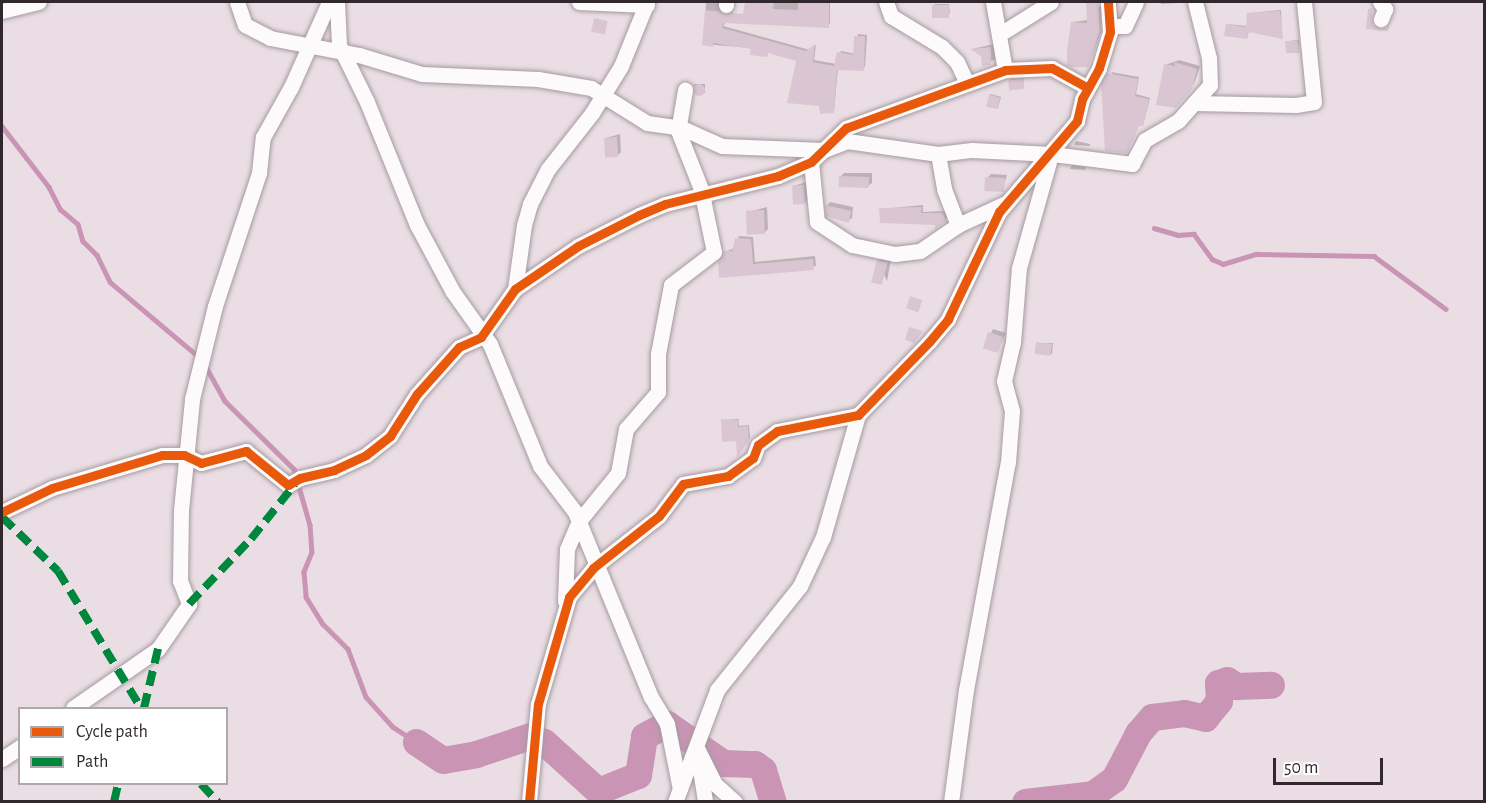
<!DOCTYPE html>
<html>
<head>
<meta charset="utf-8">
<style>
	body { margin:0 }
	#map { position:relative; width:1486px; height:803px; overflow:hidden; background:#eadee4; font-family:"Alegreya Sans",sans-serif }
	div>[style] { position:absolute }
	.shadow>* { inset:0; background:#0003; transform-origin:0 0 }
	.stream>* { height:4.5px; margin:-2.25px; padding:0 2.25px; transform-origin:2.25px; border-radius:2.25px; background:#ca94b4 }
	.river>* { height:27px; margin:-13.5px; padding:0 13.5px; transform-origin:13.5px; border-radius:13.5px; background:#ca94b4 }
	.building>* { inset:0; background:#dac6d2; transform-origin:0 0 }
	.round { border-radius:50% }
	.roads { filter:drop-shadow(0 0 2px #a49a9f) drop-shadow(0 0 2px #a49a9f) }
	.street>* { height:15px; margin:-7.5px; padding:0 7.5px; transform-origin:7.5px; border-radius:7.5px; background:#fcfafb }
	.quiet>* { height:8px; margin-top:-4px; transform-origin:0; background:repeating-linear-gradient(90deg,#00873e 0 15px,transparent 0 23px) }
	.cycleway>* { height:9px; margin:-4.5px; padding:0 4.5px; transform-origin:4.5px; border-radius:4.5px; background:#e8590c }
	span { translate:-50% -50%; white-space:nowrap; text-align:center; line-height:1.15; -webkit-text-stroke:4.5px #fff; paint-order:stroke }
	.frame { position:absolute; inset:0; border:3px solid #31282d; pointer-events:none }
	.legend { position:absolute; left:18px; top:707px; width:210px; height:78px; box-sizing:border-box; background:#fff; border:2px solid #ada9ab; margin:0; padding:8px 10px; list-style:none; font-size:18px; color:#31282d }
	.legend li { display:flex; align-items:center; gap:12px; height:30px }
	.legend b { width:30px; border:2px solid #ada9ab }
	.scale { position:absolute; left:1273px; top:758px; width:110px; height:27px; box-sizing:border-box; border:3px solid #31282d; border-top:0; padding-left:8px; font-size:18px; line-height:21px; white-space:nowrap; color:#31282d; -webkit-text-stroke:4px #fff; paint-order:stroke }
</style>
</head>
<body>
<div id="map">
	<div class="shadow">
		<div style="clip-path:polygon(706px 2px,720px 2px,722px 12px,733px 11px,723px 26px,810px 50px,816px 45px,814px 60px,836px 64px,841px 51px,855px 54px,858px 34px,867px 35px,865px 67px,838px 68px,834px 112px,821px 105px,798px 60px,769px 52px,766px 56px,752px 48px,704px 44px)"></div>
		<div style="clip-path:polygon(755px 2px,830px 2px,830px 24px,748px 22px)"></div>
		<div style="clip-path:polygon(1161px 2px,1177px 2px,1177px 3px,1161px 4px)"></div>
		<div style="clip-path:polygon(935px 4px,949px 4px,950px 14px,933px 6px)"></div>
		<div style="clip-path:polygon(1101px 7px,1101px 32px,1088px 66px,1073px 22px,1088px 20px,1091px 8px)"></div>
		<div style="clip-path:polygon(1281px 10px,1282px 37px,1249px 31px,1247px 38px,1227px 24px,1247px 26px,1250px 13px)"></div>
		<div style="clip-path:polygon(1299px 40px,1299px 51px,1287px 42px,1288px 41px)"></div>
		<div style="clip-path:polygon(994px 44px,997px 59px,983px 64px,982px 55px,972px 49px)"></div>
		<div style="clip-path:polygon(1179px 60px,1200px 66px,1194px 84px,1179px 103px,1165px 65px)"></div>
		<div style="clip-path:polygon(1111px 72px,1139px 77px,1136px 94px,1150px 98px,1143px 125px)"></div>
		<div style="clip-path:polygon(1024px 78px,1023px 88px,1009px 80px,1011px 79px)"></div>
		<div style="left:705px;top:84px;width:9px;height:11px;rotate:90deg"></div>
		<div style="clip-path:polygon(991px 94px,1001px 97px,998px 108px,990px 95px)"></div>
		<div style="clip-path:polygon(620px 134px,621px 152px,617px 156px,606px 138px)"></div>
		<div style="clip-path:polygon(1076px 141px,1090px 144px,1090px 146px,1074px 145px)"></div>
		<div style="clip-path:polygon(1072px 165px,1086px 167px,1085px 170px,1070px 169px)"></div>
		<div style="clip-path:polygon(844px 173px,872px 173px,872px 183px,868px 186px,840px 177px)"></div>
		<div style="clip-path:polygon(991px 174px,1007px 175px,1002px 191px,987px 178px)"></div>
		<div style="clip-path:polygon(807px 182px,808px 199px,805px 203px,793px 186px)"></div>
		<div style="clip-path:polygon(830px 202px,853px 207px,852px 218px,848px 221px,827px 206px)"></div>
		<div style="clip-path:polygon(923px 205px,923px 212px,945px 211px,947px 218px,937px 223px,881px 209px)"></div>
		<div style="clip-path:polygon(767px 207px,768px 229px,764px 233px,748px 212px)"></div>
		<div style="clip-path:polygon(739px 236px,753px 237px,755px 262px,815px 256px,816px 266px,721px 277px,725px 252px,734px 248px)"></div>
		<div style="clip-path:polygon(882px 257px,891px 259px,887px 281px,878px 261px)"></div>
		<div style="clip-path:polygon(993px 329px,1006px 333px,997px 352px,984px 347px)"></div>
		<div style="clip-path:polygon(1037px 343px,1053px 343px,1052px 353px,1051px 355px)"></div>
		<div style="clip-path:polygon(739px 419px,739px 426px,749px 425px,750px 438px,739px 454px,737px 440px,723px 420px)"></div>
	</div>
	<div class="stream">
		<div style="left:2px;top:126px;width:77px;rotate:52.4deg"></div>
		<div style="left:49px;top:187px;width:25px;rotate:63deg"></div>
		<div style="left:60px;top:209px;width:23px;rotate:40deg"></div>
		<div style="left:78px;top:224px;width:18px;rotate:74deg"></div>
		<div style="left:83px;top:241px;width:20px;rotate:45deg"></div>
		<div style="left:97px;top:255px;width:30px;rotate:64deg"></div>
		<div style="left:110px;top:282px;width:115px;rotate:40.1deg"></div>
		<div style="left:1154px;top:228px;width:25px;rotate:16deg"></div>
		<div style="left:1178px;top:235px;width:16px;rotate:-4deg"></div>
		<div style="left:1194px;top:234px;width:31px;rotate:54deg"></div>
		<div style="left:1212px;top:259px;width:12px;rotate:24deg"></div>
		<div style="left:1223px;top:264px;width:34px;rotate:-17deg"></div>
		<div style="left:1256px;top:254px;width:118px;rotate:1deg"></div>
		<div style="left:1374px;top:256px;width:89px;rotate:36.4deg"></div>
		<div style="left:204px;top:363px;width:43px;rotate:61.1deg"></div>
		<div style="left:225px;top:401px;width:97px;rotate:44.6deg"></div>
		<div style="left:294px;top:469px;width:58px;rotate:74.1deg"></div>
		<div style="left:310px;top:525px;width:27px;rotate:86deg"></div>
		<div style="left:312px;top:552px;width:22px;rotate:112deg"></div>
		<div style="left:304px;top:572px;width:25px;rotate:85deg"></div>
		<div style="left:306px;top:597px;width:31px;rotate:58deg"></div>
		<div style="left:322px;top:623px;width:37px;rotate:45deg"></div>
		<div style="left:348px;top:649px;width:51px;rotate:69.4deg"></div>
		<div style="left:366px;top:697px;width:40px;rotate:48deg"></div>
		<div style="left:393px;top:727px;width:27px;rotate:33deg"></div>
	</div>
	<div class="river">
		<div style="left:416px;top:742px;width:32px;rotate:34deg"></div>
		<div style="left:443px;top:760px;width:34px;rotate:-10deg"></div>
		<div style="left:476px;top:754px;width:57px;rotate:-18.4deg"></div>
		<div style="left:530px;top:736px;width:15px;rotate:23deg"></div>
		<div style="left:544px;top:742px;width:73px;rotate:42.2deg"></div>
		<div style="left:598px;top:791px;width:43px;rotate:-21.8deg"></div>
		<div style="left:638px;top:775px;width:39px;rotate:-81deg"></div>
		<div style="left:644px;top:736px;width:26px;rotate:-28deg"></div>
		<div style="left:667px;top:724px;width:68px;rotate:34.9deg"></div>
		<div style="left:723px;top:763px;width:32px;rotate:2deg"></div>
		<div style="left:755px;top:764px;width:10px;rotate:37deg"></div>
		<div style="left:763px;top:770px;width:34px;rotate:73deg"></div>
		<div style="left:1025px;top:802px;width:68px;rotate:-6.7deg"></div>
		<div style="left:1093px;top:794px;width:26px;rotate:-36deg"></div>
		<div style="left:1114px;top:779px;width:52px;rotate:-62.4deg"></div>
		<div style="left:1138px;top:733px;width:21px;rotate:-49deg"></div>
		<div style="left:1152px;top:717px;width:32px;rotate:-7deg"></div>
		<div style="left:1184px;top:713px;width:22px;rotate:13deg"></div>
		<div style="left:1205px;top:718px;width:22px;rotate:-51deg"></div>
		<div style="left:1219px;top:701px;width:18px;rotate:-93deg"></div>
		<div style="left:1218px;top:683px;width:9px;rotate:-18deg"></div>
		<div style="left:1227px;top:680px;width:11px;rotate:34deg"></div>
		<div style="left:1236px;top:686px;width:35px;rotate:-2deg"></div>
	</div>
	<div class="building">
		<div style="clip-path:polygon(745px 2px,774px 2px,773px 9px,798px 10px,798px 3px,829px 2px,829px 28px,723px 23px,722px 28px,806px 51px,815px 44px,813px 62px,834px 66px,837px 52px,853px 55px,854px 36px,865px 36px,864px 71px,837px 70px,834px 113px,820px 114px,819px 106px,787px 103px,796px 61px,768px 53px,767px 57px,750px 55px,751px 49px,713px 43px,713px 47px,702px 45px,705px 10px,743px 14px)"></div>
		<div style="clip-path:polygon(1086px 2px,1098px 2px,1100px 31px,1088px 67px,1071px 67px,1067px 65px,1067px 51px,1071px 22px,1087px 23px)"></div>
		<div style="left:932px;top:5px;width:17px;height:13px"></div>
		<div style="clip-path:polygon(1372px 8px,1373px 25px,1382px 29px,1389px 24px,1388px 31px,1366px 29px,1368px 9px)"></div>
		<div style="clip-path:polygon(1280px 11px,1283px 39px,1248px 32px,1247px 39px,1224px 36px,1226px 24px,1246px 27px,1247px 13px)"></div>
		<div style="left:594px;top:18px;width:14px;height:14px;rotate:12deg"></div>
		<div style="clip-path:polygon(1285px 41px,1298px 41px,1299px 53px,1286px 53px)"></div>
		<div style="clip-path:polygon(991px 47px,991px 65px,982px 66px,981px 56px,970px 49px)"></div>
		<div style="clip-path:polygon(1174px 62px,1197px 69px,1192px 89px,1176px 108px,1156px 105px,1164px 64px,1175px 66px)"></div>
		<div style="clip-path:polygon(1107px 73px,1138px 79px,1135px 96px,1149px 99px,1143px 126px,1139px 126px,1127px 153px,1105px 151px,1101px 84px)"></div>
		<div style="left:1023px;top:79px;width:10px;height:15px;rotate:84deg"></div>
		<div class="round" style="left:693px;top:84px;width:12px;height:12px"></div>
		<div style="clip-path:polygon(989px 94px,1000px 98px,998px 109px,986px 107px)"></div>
		<div style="left:617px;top:137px;width:20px;height:13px;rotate:87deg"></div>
		<div style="left:839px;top:176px;width:30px;height:11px;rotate:2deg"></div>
		<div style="left:985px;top:177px;width:20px;height:14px;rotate:3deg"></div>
		<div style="left:804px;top:185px;width:19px;height:12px;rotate:87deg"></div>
		<div style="clip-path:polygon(825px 205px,851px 211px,849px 223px,826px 216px)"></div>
		<div style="clip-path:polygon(922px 207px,921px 213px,943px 213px,946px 221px,935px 229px,935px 225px,880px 223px,879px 208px)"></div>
		<div style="left:764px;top:210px;width:24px;height:18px;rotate:88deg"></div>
		<div style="clip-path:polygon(735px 238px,751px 239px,753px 264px,813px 259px,814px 270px,719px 278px,718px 261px,724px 251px,732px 251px)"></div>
		<div style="left:877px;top:260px;width:11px;height:23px;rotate:15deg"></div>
		<div style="left:910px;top:296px;width:13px;height:13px;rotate:18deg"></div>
		<div style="clip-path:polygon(909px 327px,923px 331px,914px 343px,905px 340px)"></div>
		<div style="left:988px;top:332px;width:16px;height:17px;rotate:18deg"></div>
		<div style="left:1036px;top:342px;width:16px;height:12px;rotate:7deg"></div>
		<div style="clip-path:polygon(721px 419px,739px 420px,738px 427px,748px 426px,749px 441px,737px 457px,736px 441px,722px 442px)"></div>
	</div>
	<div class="roads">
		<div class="street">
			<div style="left:237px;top:2px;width:24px;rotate:71deg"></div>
			<div style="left:245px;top:25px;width:28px;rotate:27deg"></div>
			<div style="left:270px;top:38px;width:91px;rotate:10.8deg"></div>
			<div style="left:359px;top:55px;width:66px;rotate:16.8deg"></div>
			<div style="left:422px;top:74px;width:116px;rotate:2.5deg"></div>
			<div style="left:538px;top:79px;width:54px;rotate:9.6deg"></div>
			<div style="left:591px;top:88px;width:66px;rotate:32deg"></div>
			<div style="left:647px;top:123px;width:35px;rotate:8deg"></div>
			<div style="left:682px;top:128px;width:44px;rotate:24.2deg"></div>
			<div style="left:722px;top:146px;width:102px;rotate:2.2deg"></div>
			<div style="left:824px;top:150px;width:25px;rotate:-21deg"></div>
			<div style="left:847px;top:141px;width:92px;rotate:8.1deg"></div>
			<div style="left:938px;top:154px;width:34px;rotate:-7deg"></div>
			<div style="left:972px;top:150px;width:80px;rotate:2.9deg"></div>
			<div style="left:1052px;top:154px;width:81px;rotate:7.1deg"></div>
			<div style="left:1132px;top:164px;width:27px;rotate:-62deg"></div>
			<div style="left:1145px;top:140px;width:38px;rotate:-30deg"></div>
			<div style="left:1178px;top:121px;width:48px;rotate:-48.4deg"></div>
			<div style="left:1210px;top:85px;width:27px;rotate:-92deg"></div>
			<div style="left:1209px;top:58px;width:58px;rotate:-104deg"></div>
			<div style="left:337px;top:2px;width:43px;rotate:87.3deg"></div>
			<div style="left:339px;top:45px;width:64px;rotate:63.8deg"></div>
			<div style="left:367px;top:102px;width:133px;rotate:67.9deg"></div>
			<div style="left:417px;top:225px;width:76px;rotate:61.8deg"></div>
			<div style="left:453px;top:292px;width:64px;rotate:54.6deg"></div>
			<div style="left:490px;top:344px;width:132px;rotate:67.7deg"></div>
			<div style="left:540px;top:466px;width:58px;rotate:52.7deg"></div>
			<div style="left:575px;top:512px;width:200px;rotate:67.7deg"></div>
			<div style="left:651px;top:697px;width:31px;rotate:59deg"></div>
			<div style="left:667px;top:724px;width:66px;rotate:78.7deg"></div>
			<div style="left:579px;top:2px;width:68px;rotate:2.5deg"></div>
			<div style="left:886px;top:2px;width:15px;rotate:70deg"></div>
			<div style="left:891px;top:16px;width:60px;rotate:31.3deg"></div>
			<div style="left:942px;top:47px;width:21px;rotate:45deg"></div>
			<div style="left:957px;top:62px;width:23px;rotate:65deg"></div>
			<div style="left:993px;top:2px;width:69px;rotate:80deg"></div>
			<div style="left:1380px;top:2px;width:9px;rotate:54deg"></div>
			<div style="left:1385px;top:9px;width:11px;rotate:112deg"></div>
			<div style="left:726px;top:5px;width:3px;rotate:-90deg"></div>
			<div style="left:2px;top:11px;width:38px;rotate:-14deg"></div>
			<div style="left:1110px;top:26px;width:15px"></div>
			<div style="left:1125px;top:26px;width:26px;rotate:-65deg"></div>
			<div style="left:1000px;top:34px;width:60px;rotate:-32.1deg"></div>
			<div style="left:1194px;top:103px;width:102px;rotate:1.1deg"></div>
			<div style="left:1296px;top:105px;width:18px;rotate:-9deg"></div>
			<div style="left:1314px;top:102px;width:100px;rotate:-95.7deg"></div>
			<div style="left:938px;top:154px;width:36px;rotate:80deg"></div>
			<div style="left:944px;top:189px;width:39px;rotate:69deg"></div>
			<div style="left:811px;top:162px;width:60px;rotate:84.3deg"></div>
			<div style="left:817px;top:222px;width:42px;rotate:33.3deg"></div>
			<div style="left:852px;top:245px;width:44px;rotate:11.8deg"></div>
			<div style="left:895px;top:254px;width:25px;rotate:-7deg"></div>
			<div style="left:920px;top:251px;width:46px;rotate:-34.4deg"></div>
			<div style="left:958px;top:225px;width:53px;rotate:-24.6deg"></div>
			<div style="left:515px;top:289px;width:65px;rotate:-82deg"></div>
			<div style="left:524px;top:225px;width:22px;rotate:-74deg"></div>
			<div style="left:530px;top:204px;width:39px;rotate:-63deg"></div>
			<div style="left:548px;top:169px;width:71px;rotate:-51.8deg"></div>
			<div style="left:592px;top:113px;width:55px;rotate:-58.3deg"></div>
			<div style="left:621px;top:66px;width:69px;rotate:-67.9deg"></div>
			<div style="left:2px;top:512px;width:55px;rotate:-25.6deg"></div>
			<div style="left:52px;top:488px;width:115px;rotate:-16.7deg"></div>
			<div style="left:162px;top:455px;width:22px"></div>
			<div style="left:184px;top:455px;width:19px;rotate:25deg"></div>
			<div style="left:201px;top:463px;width:47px;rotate:-14.9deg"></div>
			<div style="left:246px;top:451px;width:54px;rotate:39deg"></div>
			<div style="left:288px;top:485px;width:14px;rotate:-30deg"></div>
			<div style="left:300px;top:478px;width:35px;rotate:-13deg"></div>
			<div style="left:334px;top:470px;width:35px;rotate:-25deg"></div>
			<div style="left:366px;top:455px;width:31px;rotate:-38deg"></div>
			<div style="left:390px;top:436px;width:50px;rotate:-57.3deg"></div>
			<div style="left:417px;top:394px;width:63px;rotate:-48.2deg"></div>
			<div style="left:459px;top:347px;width:24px;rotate:-24deg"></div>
			<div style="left:481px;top:337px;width:59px;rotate:-54.7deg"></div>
			<div style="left:515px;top:289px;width:76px;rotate:-34.3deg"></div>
			<div style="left:578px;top:246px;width:68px;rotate:-26.9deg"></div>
			<div style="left:639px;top:215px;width:28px;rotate:-23deg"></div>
			<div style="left:665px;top:204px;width:116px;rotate:-13.9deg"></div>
			<div style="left:778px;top:176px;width:36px;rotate:-23deg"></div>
			<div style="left:811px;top:162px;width:49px;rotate:-44.2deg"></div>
			<div style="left:846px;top:128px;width:169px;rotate:-20deg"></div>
			<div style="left:1005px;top:70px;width:47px;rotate:-2.4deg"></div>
			<div style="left:1052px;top:68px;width:41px;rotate:29.1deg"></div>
			<div style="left:565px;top:601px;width:52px;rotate:-87.8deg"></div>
			<div style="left:567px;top:549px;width:30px;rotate:-67deg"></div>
			<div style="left:579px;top:521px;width:62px;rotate:-50.9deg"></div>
			<div style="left:618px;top:473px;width:45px;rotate:-79.7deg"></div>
			<div style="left:626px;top:429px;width:49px;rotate:-49.1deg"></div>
			<div style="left:658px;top:392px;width:38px;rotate:-90deg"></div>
			<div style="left:658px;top:354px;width:70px;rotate:-79.3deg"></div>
			<div style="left:671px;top:285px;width:54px;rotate:-37.5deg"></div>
			<div style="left:714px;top:252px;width:64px;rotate:-101.7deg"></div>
			<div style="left:701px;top:189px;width:62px;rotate:-111.6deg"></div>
			<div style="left:678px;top:131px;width:42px;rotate:-80.3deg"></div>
			<div style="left:73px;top:708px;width:103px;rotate:-34.8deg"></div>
			<div style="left:158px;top:649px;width:55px;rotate:-55.4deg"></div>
			<div style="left:189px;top:604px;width:25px;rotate:-111deg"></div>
			<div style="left:180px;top:581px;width:71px;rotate:-89.2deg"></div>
			<div style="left:181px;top:510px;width:112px;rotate:-84.3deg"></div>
			<div style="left:192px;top:399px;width:96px;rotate:-76.1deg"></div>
			<div style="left:215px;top:306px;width:140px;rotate:-71.7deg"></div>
			<div style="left:259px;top:173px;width:36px;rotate:-84deg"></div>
			<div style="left:263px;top:137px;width:57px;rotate:-60.8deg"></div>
			<div style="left:291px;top:87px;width:93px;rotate:-65.9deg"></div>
			<div style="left:697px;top:748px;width:40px;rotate:63.4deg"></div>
			<div style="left:715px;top:784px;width:27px;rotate:42deg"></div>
			<div style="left:2px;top:759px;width:22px;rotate:-34deg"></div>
			<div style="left:699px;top:763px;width:39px;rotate:81deg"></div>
			<div style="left:529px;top:802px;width:98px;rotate:-84.8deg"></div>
			<div style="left:538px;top:704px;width:111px;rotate:-73.8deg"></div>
			<div style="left:569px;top:597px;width:38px;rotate:-50deg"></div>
			<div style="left:593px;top:568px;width:84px;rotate:-38.2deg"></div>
			<div style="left:659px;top:516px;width:40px;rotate:-53deg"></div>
			<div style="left:683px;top:484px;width:46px;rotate:-10.1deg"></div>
			<div style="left:728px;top:476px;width:31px;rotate:-36deg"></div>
			<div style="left:753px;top:458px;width:14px;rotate:-69deg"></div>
			<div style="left:758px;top:445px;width:24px;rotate:-36deg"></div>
			<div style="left:777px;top:431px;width:83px;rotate:-11.2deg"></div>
			<div style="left:858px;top:415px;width:102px;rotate:-45.8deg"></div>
			<div style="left:929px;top:342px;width:30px;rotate:-50deg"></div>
			<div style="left:948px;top:319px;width:119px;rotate:-64.5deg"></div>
			<div style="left:999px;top:212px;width:120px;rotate:-49.4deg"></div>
			<div style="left:1077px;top:121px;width:23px;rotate:-77deg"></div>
			<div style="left:1082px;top:99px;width:35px;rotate:-61deg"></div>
			<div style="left:1099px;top:68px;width:38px;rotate:-73deg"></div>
			<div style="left:1110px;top:32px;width:30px;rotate:-94deg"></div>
			<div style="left:675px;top:802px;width:120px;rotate:-69.4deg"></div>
			<div style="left:717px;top:690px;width:133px;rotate:-51.4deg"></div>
			<div style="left:800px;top:586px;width:54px;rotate:-64.9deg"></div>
			<div style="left:823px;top:537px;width:127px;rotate:-74deg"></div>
			<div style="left:951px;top:802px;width:113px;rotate:-82.4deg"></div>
			<div style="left:966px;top:690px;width:232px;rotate:-79.6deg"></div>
			<div style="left:1008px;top:462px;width:51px;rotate:-85.5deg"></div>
			<div style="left:1012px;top:411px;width:31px;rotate:-105deg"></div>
			<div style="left:1004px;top:381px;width:40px;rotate:-77deg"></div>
			<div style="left:1013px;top:342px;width:74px;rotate:-85.4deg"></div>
			<div style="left:1019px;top:268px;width:110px;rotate:-74.2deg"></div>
		</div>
	</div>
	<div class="quiet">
		<div style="left:2px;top:517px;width:78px;rotate:44deg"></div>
		<div style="left:58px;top:571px;width:160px;rotate:58.8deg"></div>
		<div style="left:189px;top:604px;width:90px;rotate:-46.4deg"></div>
		<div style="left:251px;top:539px;width:70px;rotate:-51.3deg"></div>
		<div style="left:144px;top:708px;width:61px;rotate:-76.7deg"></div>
		<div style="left:201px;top:784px;width:25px;rotate:47deg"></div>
		<div style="left:114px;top:802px;width:18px;rotate:-77deg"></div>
	</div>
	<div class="cycleway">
		<div style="left:2px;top:512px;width:55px;rotate:-25.6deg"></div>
		<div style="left:52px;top:488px;width:115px;rotate:-16.7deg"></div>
		<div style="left:162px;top:455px;width:22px"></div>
		<div style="left:184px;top:455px;width:19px;rotate:25deg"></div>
		<div style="left:201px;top:463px;width:47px;rotate:-14.9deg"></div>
		<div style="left:246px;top:451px;width:54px;rotate:39deg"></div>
		<div style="left:288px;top:485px;width:14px;rotate:-30deg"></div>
		<div style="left:300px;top:478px;width:35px;rotate:-13deg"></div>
		<div style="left:334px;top:470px;width:35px;rotate:-25deg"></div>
		<div style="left:366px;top:455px;width:31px;rotate:-38deg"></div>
		<div style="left:390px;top:436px;width:50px;rotate:-57.3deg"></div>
		<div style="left:417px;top:394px;width:63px;rotate:-48.2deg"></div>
		<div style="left:459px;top:347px;width:24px;rotate:-24deg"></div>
		<div style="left:481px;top:337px;width:59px;rotate:-54.7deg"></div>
		<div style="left:515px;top:289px;width:76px;rotate:-34.3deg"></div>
		<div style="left:578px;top:246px;width:68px;rotate:-26.9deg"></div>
		<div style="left:639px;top:215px;width:28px;rotate:-23deg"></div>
		<div style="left:665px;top:204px;width:116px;rotate:-13.9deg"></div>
		<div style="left:778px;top:176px;width:36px;rotate:-23deg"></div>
		<div style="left:811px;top:162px;width:49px;rotate:-44.2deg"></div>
		<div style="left:846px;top:128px;width:169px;rotate:-20deg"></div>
		<div style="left:1005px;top:70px;width:47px;rotate:-2.4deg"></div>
		<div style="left:1052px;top:68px;width:41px;rotate:29.1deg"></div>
		<div style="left:529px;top:802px;width:98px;rotate:-84.8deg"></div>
		<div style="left:538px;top:704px;width:111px;rotate:-73.8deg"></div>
		<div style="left:569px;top:597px;width:38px;rotate:-50deg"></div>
		<div style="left:593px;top:568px;width:84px;rotate:-38.2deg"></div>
		<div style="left:659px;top:516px;width:40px;rotate:-53deg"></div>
		<div style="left:683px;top:484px;width:46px;rotate:-10.1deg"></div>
		<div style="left:728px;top:476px;width:31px;rotate:-36deg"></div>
		<div style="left:753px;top:458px;width:14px;rotate:-69deg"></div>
		<div style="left:758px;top:445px;width:24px;rotate:-36deg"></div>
		<div style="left:777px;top:431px;width:83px;rotate:-11.2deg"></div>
		<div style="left:858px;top:415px;width:102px;rotate:-45.8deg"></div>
		<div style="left:929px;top:342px;width:30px;rotate:-50deg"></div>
		<div style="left:948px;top:319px;width:119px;rotate:-64.5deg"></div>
		<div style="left:999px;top:212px;width:120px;rotate:-49.4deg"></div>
		<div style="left:1077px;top:121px;width:23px;rotate:-77deg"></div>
		<div style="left:1082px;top:99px;width:35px;rotate:-61deg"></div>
		<div style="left:1099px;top:68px;width:38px;rotate:-73deg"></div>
		<div style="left:1110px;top:32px;width:30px;rotate:-94deg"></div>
	</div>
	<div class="frame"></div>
	<ul class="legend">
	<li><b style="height:8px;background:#e8590c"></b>Cycle path</li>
	<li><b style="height:8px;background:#00873e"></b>Path</li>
	</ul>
	<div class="scale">50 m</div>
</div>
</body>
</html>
